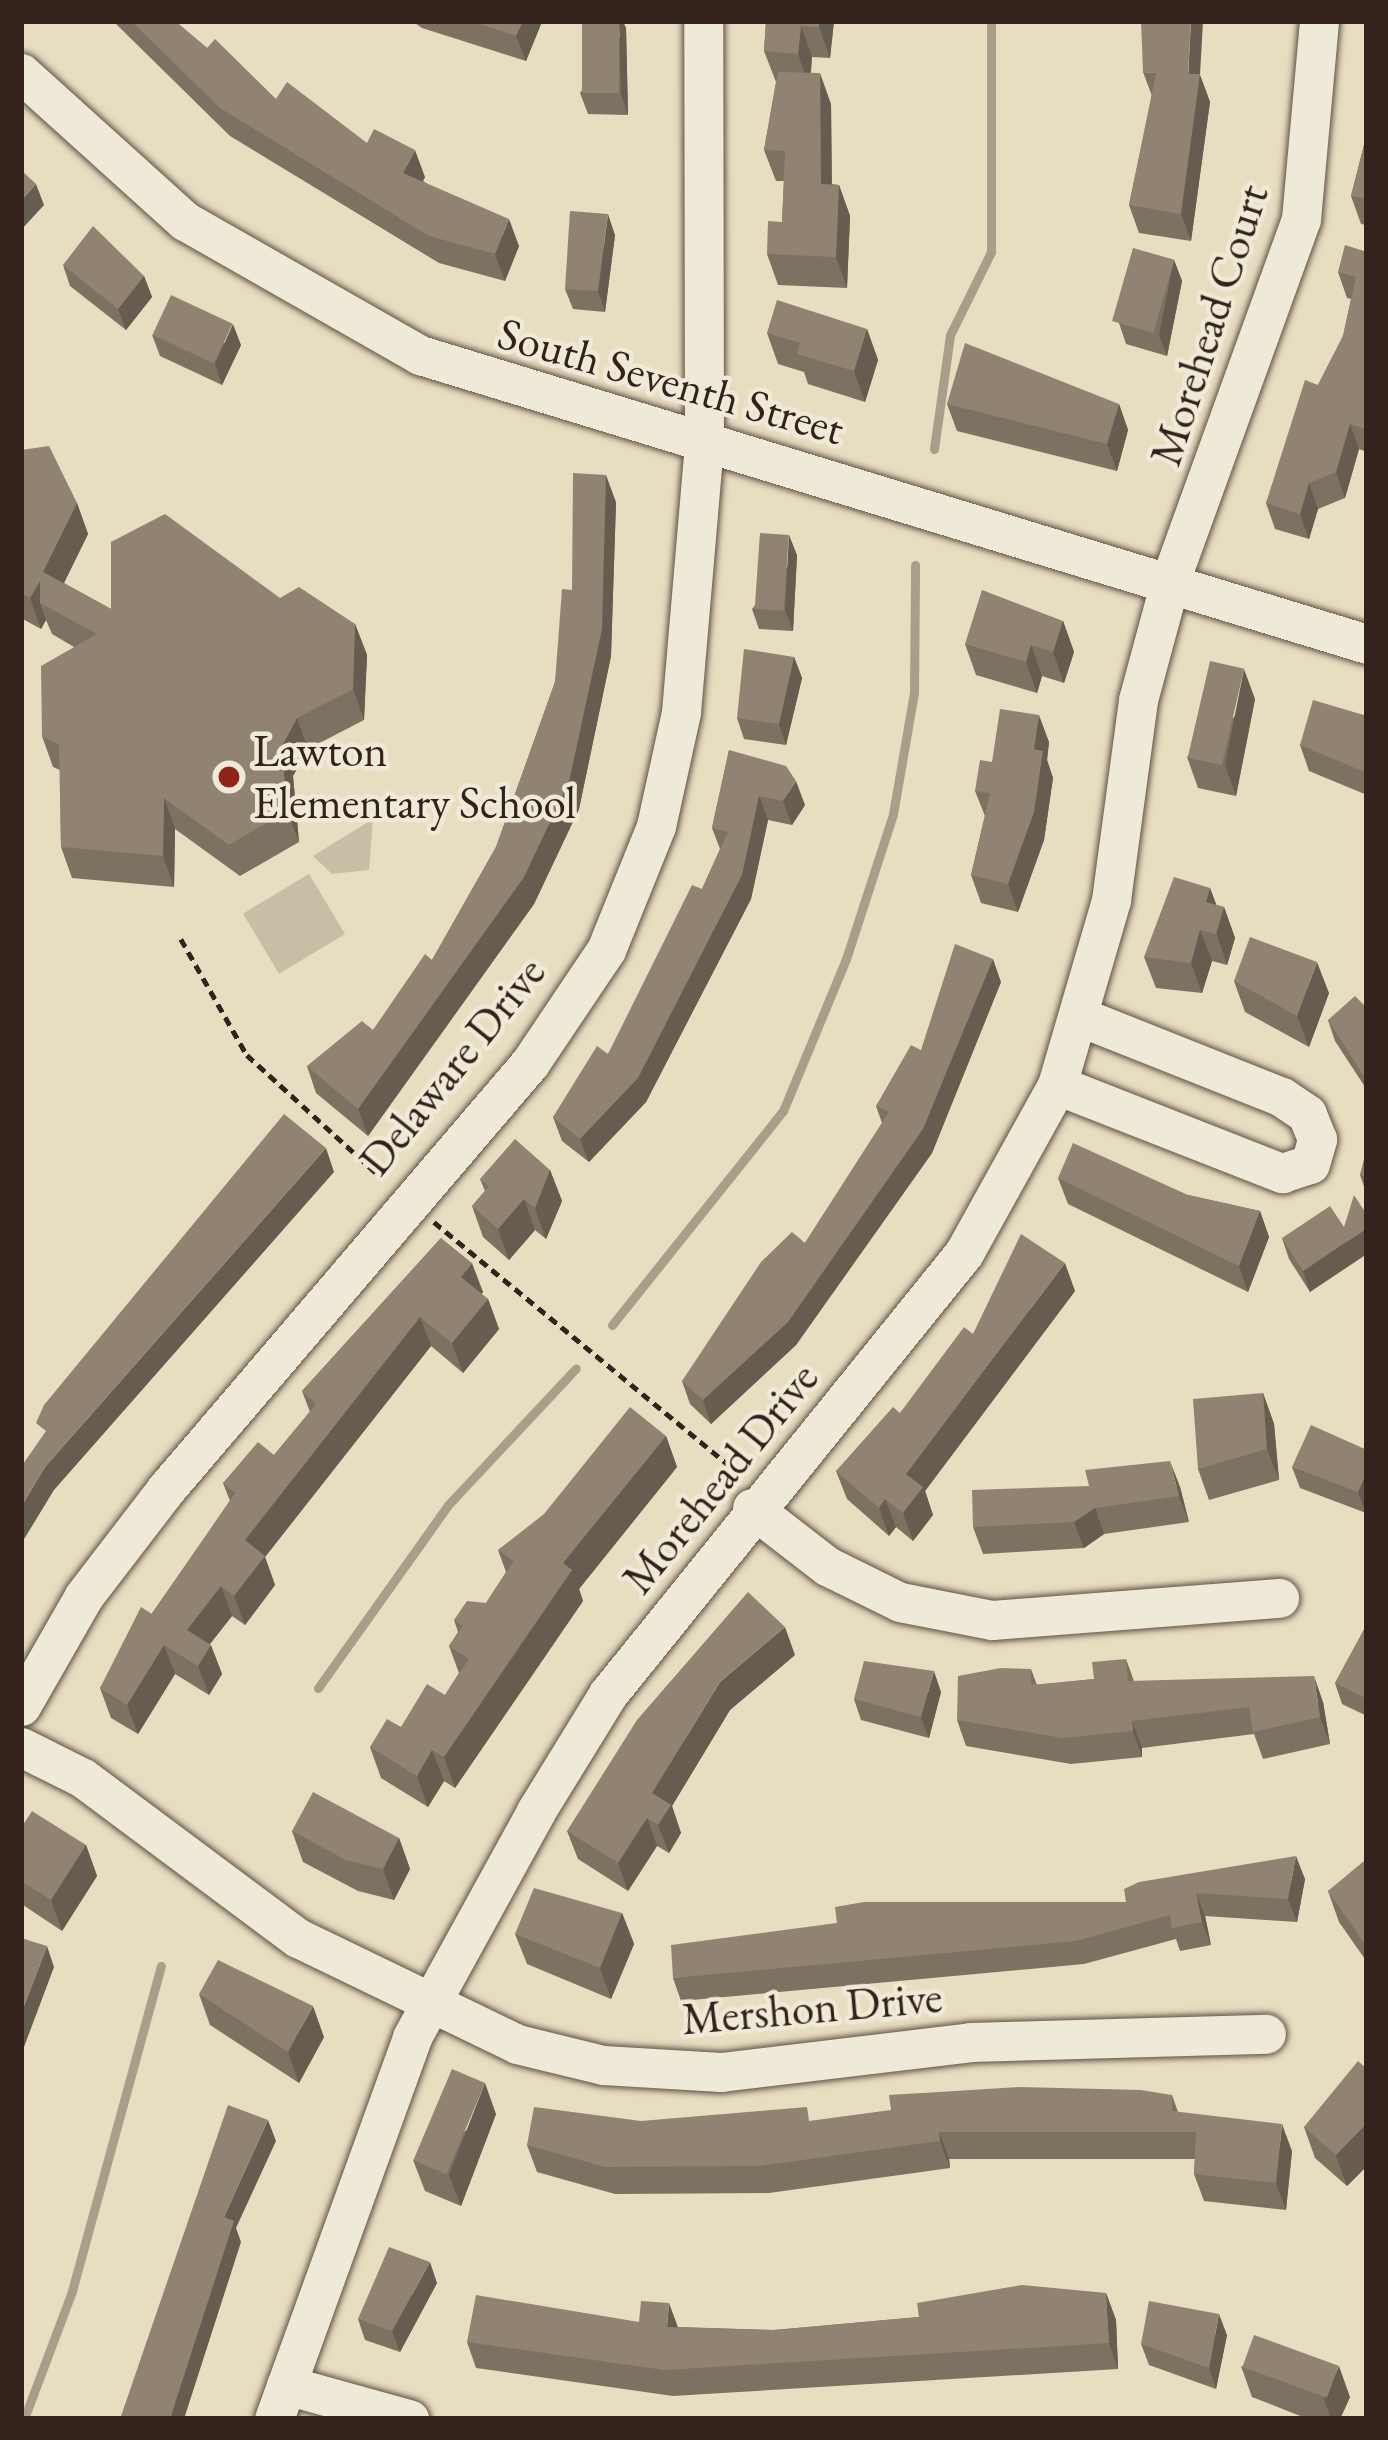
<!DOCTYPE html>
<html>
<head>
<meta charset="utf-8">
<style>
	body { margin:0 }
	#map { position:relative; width:1388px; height:2440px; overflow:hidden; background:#e7ddc1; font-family:"EB Garamond",serif }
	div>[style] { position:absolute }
	.green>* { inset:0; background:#c8bda5; transform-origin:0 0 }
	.stream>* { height:9px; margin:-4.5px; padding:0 4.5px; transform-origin:4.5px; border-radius:4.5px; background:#aa9d89 }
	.path>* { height:4.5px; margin-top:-2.25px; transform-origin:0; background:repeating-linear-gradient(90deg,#33221b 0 9px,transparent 0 15px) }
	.roads { filter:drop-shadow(0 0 3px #605144) drop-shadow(0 0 3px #605144) }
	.minor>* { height:39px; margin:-19.5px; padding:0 19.5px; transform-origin:19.5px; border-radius:19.5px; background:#efe9d7 }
	.wall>* { inset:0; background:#7d7161 }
	.shaded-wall>* { inset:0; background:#665c4f }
	.building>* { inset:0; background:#918371; transform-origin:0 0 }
	.dots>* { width:33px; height:33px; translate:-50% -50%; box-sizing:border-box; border:6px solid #efe9d7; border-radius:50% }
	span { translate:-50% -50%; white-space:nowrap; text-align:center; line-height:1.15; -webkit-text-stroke:9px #efe9d7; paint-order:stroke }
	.street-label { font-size:45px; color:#33221b }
	.poi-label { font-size:45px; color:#33221b }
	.left { translate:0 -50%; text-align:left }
	.frame { position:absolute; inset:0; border:24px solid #33221b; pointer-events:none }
</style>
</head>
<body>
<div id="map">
	<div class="green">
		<div style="clip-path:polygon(373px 819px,369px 870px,332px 874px,313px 856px)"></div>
		<div style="left:309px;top:874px;width:70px;height:77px;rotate:59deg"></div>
	</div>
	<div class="stream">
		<div style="left:934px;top:449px;width:115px;rotate:-82deg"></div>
		<div style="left:950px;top:335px;width:93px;rotate:-63.7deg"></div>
		<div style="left:991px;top:252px;width:231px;rotate:-90deg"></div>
		<div style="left:612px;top:1325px;width:274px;rotate:-51.4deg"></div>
		<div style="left:783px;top:1111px;width:165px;rotate:-67.5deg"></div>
		<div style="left:846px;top:959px;width:152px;rotate:-72deg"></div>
		<div style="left:893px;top:814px;width:124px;rotate:-80.2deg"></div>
		<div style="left:914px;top:692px;width:127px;rotate:-89.5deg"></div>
		<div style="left:318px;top:1688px;width:224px;rotate:-54.6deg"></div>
		<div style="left:448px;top:1505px;width:187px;rotate:-46.9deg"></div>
		<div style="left:24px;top:2419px;width:137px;rotate:-69.4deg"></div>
		<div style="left:72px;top:2291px;width:337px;rotate:-74.7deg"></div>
	</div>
	<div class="path">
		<div style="left:181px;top:939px;width:133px;rotate:60.4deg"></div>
		<div style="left:247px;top:1055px;width:184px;rotate:42.4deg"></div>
		<div style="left:434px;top:1222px;width:396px;rotate:39.5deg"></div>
	</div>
	<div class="roads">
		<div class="minor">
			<div style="left:21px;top:73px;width:221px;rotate:42.1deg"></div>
			<div style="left:185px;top:221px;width:271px;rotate:29.7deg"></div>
			<div style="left:420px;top:355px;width:990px;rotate:16.97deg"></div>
			<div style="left:1057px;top:1085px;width:242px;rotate:21.4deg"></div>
			<div style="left:1282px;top:1173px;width:29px;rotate:-18deg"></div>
			<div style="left:1310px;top:1164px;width:26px;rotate:-74deg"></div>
			<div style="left:1317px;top:1139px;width:27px;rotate:-112deg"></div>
			<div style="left:1307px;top:1114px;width:30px;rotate:-146deg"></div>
			<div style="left:1282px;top:1097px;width:219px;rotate:-158.3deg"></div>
			<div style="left:752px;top:1508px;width:95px;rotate:37.7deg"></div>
			<div style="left:827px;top:1566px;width:81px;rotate:26.3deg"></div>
			<div style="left:900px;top:1602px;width:94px;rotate:11.1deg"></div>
			<div style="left:992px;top:1620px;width:288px;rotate:-4.4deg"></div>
			<div style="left:21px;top:1706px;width:127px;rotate:-60.2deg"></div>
			<div style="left:84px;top:1596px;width:135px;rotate:-52.5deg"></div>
			<div style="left:166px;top:1489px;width:560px;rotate:-49.49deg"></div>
			<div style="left:530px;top:1063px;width:136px;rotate:-56.1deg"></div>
			<div style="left:606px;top:950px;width:134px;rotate:-68deg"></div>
			<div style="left:656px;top:826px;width:117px;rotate:-77.6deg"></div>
			<div style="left:681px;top:712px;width:272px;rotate:-85.1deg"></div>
			<div style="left:704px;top:441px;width:420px;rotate:-90.1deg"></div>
			<div style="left:21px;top:1747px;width:69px;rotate:26.6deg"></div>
			<div style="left:83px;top:1778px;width:268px;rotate:36.7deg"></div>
			<div style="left:298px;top:1938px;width:243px;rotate:25.8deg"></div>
			<div style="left:517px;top:2044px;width:89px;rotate:13.7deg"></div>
			<div style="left:603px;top:2065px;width:118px;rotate:3.4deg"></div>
			<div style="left:721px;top:2072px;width:252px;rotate:-6.8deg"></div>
			<div style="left:971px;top:2042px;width:295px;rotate:-1.6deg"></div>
			<div style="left:286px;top:2385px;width:128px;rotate:15.5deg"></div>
			<div style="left:274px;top:2419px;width:406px;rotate:-70.1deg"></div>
			<div style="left:412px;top:2037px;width:258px;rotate:-61.2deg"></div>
			<div style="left:536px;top:1811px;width:137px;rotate:-58.4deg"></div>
			<div style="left:608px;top:1694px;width:567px;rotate:-51.09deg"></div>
			<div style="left:964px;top:1253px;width:192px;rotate:-61deg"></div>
			<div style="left:1057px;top:1085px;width:193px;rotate:-73.7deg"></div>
			<div style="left:1111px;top:900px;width:202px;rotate:-82.3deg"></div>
			<div style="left:1138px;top:700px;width:123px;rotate:-74.9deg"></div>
			<div style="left:1170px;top:581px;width:385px;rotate:-70.1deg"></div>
			<div style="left:1301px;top:219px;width:199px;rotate:-84.8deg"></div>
		</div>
	</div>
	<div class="wall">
		<div style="clip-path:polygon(113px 21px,175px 21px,207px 48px,276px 99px,367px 143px,425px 177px,423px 181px,519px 246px,505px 281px,439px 263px,230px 136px)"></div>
		<div style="clip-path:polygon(412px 21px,540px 21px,541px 24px,526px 61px,422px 28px)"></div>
		<div style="clip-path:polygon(766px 21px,834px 21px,830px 58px,812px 57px,811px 73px,831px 104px,832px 184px,839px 185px,850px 216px,847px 288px,778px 285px,767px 254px,782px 222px,784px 181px,776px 181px,764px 150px,776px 82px,764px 51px)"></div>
		<div style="clip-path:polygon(626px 28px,628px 115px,588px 114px,580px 93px)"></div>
		<div style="clip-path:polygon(1143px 72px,1200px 75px,1210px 102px,1191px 241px,1139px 233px,1129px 205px,1152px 96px)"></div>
		<div style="clip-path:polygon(1367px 133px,1367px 225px,1361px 224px,1351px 196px)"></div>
		<div style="clip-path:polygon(615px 235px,605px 312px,573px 309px,565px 289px)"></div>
		<div style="clip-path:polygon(1367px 252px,1367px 452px,1359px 449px,1345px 498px,1318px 509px,1309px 539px,1275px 529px,1266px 503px,1318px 385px,1343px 336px,1351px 299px,1347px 298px,1338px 272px)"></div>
		<div style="clip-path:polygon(1174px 260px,1182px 281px,1167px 356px,1126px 344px,1119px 323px)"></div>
		<div style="clip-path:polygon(63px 265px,144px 276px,152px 297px,126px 330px,70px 286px)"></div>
		<div style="clip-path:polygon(867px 329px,878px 360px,865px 402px,808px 384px,804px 372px,778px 364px,767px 333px)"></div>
		<div style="clip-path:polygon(152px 335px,241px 345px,222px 385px,160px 356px)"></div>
		<div style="clip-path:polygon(947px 404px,1119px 404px,1128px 430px,1117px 471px,957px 431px)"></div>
		<div style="clip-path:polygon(21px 450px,77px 503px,88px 534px,64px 583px,111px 609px,280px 598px,355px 624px,367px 655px,364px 720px,308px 749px,293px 776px,299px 842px,240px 876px,175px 829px,174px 887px,72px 878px,61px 847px,60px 770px,53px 767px,42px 736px,74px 647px,52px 634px,46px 620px,41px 629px,21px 618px)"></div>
		<div style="clip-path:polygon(616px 502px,611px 656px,579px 809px,534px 904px,368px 1136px,316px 1093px,307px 1066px,373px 1030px,432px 960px,496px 847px,555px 682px,572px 590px)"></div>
		<div style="clip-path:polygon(797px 555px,793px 631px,759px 629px,752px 609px)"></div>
		<div style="clip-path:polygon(1063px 621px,1074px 652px,1064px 683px,1042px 676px,1037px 693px,976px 675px,965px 644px)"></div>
		<div style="clip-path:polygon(794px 657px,802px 678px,786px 745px,744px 739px,737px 718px)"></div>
		<div style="clip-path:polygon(1255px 699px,1236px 796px,1198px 788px,1187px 757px)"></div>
		<div style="clip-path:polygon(1367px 716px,1367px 795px,1309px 771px,1300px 745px)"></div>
		<div style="clip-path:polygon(1049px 742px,1047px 760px,1053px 778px,1044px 840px,1018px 912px,981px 903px,971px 875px,985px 816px,975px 791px,992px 762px)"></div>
		<div style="clip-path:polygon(729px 750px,805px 805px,792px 825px,768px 820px,751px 899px,646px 1102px,589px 1162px,562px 1141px,553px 1117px,608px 1054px,702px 889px,720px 849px,712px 828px)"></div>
		<div style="clip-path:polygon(1210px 888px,1216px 905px,1224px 907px,1235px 938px,1227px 965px,1212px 961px,1202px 993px,1156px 988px,1144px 957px)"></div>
		<div style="clip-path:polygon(1234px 981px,1329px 993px,1309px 1047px,1245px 1012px)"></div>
		<div style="clip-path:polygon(1001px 982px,932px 1153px,796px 1345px,711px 1424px,690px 1404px,682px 1381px,805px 1243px,882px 1123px,876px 1106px,921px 1050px)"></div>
		<div style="clip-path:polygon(1367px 1008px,1367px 1090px,1335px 1041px,1328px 1020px)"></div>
		<div style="clip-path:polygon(1367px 1149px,1367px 1195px,1360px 1175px)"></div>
		<div style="clip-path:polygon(550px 1170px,562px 1201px,546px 1239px,535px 1230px,509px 1260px,483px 1237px,472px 1206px,485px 1191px,480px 1179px)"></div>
		<div style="clip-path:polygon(1058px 1178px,1188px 1195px,1260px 1211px,1269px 1237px,1248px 1292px,1068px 1204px)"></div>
		<div style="clip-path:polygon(1367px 1215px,1310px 1292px,1289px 1259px,1282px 1238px,1344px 1227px)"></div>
		<div style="clip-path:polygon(441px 1238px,483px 1292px,481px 1294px,488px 1299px,499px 1329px,463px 1373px,431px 1346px,265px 1557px,275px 1585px,245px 1625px,232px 1616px,210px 1644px,222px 1674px,209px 1695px,175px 1674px,138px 1734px,111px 1718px,100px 1688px,230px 1501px,223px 1483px,274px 1455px,310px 1412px,302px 1391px)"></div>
		<div style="clip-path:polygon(1075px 1291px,925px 1491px,933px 1515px,913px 1541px,896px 1527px,889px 1536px,847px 1499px,836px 1471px,900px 1413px,973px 1334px)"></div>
		<div style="clip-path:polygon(1263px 1393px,1274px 1424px,1279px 1480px,1209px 1500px,1198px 1469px)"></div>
		<div style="clip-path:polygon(666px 1436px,677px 1467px,579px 1589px,583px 1601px,455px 1788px,444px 1781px,428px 1807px,381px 1778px,370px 1747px,401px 1727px,445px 1695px,459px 1673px,449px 1646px,458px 1632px,454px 1620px,486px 1603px,506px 1572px,498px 1550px)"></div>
		<div style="clip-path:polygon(1367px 1450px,1366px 1513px,1300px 1488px,1292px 1467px)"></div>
		<div style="clip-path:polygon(1180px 1487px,1189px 1522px,1104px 1534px,1084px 1548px,983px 1554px,973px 1527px)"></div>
		<div style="clip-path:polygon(1367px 1624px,1367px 1716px,1342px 1704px,1335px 1683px)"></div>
		<div style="clip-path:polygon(795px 1655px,730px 1710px,672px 1806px,681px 1833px,669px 1853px,657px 1846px,628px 1891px,578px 1859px,567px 1831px)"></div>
		<div style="clip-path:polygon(1126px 1659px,1134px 1681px,1323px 1702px,1330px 1744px,1263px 1759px,1254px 1734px,1142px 1748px,1142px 1757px,1071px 1764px,966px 1746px,957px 1720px,1031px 1669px,1037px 1685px,1094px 1679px)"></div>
		<div style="clip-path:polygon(941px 1692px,929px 1738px,861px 1720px,854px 1699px)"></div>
		<div style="clip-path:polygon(21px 1828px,86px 1845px,97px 1876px,62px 1931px,23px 1905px,21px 1901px)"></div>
		<div style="clip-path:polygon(292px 1831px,399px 1838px,410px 1869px,394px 1900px,358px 1891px,303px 1862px)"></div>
		<div style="clip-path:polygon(1367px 1864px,1367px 1962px,1339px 1922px,1328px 1891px)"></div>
		<div style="clip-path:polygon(1305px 1879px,1297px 1922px,1205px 1916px,1211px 1945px,1180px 1951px,1176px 1939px,1084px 1964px,681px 2001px,673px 1978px,1126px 1902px)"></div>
		<div style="clip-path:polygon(622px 1913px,634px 1944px,611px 1999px,527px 1964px,515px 1934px)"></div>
		<div style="clip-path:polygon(199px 1994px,324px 2037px,299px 2083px,210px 2025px)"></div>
		<div style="clip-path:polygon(1367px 2069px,1367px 2166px,1347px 2186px,1315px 2158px,1304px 2127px)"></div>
		<div style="clip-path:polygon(1172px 2095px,1178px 2112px,1292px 2151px,1286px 2210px,1204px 2201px,1194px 2174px,1195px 2159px,949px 2159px,950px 2168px,769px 2193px,615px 2194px,537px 2172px,527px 2145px,641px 2121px,812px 2121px)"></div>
		<div style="clip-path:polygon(496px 2114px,461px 2206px,425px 2191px,413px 2160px)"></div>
		<div style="clip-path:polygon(437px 2283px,400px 2352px,365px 2340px,358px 2319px)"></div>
		<div style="clip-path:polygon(1106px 2293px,1116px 2320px,1118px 2369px,673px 2396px,476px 2368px,467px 2342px,639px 2322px,678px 2327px,774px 2330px,919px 2317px)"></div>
		<div style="clip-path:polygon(1227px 2335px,1216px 2389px,1149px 2365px,1141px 2344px)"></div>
		<div style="clip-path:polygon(1241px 2366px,1350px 2397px,1340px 2419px,1308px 2419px,1252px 2397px)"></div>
	</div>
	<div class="shaded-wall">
		<div style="clip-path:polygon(523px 21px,540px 21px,541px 24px,526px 61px,516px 36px)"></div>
		<div style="clip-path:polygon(619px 21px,623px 21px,626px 28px,628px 115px,621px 94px)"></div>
		<div style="clip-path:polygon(819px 21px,834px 21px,830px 58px,819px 27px)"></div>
		<div style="clip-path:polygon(1191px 21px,1203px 21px,1200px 75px,1210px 102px,1191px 241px,1181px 214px)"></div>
		<div style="clip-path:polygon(801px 26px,812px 57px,809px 85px,798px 54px)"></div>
		<div style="clip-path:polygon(820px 73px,831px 104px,832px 215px,821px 184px)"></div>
		<div style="clip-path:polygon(415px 150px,425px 177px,413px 200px,403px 173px)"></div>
		<div style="clip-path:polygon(36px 184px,44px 205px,21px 230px,21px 201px)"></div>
		<div style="clip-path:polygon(839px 185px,850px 216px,847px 288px,836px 257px)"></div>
		<div style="clip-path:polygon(608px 214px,615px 235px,605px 312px,598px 291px)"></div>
		<div style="clip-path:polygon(509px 219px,519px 246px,505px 281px,495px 254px)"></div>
		<div style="clip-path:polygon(1174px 260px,1182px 281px,1167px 356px,1159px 335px)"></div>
		<div style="clip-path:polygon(144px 276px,152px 297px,126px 330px,118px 309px)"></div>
		<div style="clip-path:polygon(233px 324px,241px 345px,222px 385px,215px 364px)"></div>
		<div style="clip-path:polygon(867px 329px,878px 360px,865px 402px,854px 371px)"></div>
		<div style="clip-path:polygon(1119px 404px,1128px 430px,1117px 471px,1107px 444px)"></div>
		<div style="clip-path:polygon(1350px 424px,1359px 449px,1345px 498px,1336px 472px)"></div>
		<div style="clip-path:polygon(606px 475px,616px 502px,611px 656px,579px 809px,534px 904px,368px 1136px,358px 1109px,524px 877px)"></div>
		<div style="clip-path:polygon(1309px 483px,1318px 509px,1309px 539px,1300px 514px)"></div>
		<div style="clip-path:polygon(77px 503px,88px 534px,54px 603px,43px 572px)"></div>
		<div style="clip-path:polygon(789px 535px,797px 555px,793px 631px,785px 610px)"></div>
		<div style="clip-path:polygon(40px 581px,40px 603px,46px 620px,41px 629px,30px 598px)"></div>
		<div style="clip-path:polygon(1063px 621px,1074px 652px,1064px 683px,1053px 652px)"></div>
		<div style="clip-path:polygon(355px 624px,367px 655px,364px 720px,353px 689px)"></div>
		<div style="clip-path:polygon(1031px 645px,1042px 676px,1037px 693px,1026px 662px)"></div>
		<div style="clip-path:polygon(794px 657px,802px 678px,786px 745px,779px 724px)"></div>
		<div style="clip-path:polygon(1244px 669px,1255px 699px,1236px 796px,1225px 765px)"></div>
		<div style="clip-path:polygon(1039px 715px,1049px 742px,1047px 760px,1053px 778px,1044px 840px,1018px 912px,1008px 884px)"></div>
		<div style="clip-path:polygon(297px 718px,308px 749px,293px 776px,299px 842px,287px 811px,282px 746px)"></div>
		<div style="clip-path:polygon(796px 781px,805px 805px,792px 825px,783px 801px)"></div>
		<div style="clip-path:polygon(759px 796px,768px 820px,751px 899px,646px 1102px,589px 1162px,580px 1139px)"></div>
		<div style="clip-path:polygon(164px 798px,175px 829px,174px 887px,163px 856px)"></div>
		<div style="clip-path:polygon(1210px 888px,1221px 917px,1224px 907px,1235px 938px,1227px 965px,1206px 902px)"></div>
		<div style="clip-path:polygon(1200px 930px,1212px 961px,1202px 993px,1191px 963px)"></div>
		<div style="clip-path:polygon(993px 959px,1001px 982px,932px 1153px,796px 1345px,711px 1424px,703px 1400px)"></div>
		<div style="clip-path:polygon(1317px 962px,1329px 993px,1309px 1047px,1297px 1016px)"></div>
		<div style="clip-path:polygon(326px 1148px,334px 1172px,54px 1490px,21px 1544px,21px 1507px,45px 1467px)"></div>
		<div style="clip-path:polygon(550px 1170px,562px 1201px,546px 1239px,535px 1208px)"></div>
		<div style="clip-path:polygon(524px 1199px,535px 1230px,509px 1260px,498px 1229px)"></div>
		<div style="clip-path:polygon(1260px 1211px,1269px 1237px,1248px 1292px,1239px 1266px)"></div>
		<div style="clip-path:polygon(1367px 1228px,1367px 1254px,1310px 1292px,1303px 1271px)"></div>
		<div style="clip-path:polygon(472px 1263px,483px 1292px,471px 1306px,461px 1277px)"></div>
		<div style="clip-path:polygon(1065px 1263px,1075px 1291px,925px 1491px,933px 1515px,913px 1541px,903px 1513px,906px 1474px)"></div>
		<div style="clip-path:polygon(488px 1299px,499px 1329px,463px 1373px,452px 1343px)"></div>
		<div style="clip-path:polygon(420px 1317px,431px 1346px,265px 1557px,275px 1585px,245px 1625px,234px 1596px,245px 1540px)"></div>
		<div style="clip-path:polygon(1263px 1393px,1274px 1424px,1279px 1480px,1267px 1449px)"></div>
		<div style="clip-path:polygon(666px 1436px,677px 1467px,579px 1589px,583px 1601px,455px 1788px,444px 1757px,563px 1563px)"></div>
		<div style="clip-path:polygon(1170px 1461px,1180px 1487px,1189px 1522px,1179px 1496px)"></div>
		<div style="clip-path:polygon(1367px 1472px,1367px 1511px,1366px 1513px,1358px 1492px)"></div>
		<div style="clip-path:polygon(885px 1499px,896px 1527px,889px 1536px,879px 1508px)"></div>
		<div style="clip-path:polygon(1095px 1508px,1104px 1534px,1084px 1548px,1074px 1522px)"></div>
		<div style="clip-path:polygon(221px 1586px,232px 1616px,198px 1659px,187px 1630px)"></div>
		<div style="clip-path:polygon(785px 1627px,795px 1655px,730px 1710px,672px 1806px,681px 1833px,669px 1853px,658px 1825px,652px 1793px,720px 1682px)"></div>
		<div style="clip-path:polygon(164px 1645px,175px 1674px,138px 1734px,127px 1705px)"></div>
		<div style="clip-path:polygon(211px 1645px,222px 1674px,209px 1695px,198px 1666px)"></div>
		<div style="clip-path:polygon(934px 1671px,941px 1692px,929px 1738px,921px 1717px)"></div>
		<div style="clip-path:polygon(1314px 1676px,1323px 1702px,1330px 1744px,1320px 1717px)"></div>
		<div style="clip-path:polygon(1132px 1721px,1142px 1748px,1142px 1757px,1133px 1731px)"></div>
		<div style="clip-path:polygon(432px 1750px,444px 1781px,428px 1807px,417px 1776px)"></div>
		<div style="clip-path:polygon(647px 1818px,657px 1846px,628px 1891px,618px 1863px)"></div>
		<div style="clip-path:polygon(399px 1838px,410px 1869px,394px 1900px,383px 1869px)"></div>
		<div style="clip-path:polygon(86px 1845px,97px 1876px,62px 1931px,51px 1900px)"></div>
		<div style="clip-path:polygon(1296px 1856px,1305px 1879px,1297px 1922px,1288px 1899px)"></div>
		<div style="clip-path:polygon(1196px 1893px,1205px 1916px,1211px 1945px,1202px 1922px)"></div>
		<div style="clip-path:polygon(622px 1913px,634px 1944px,611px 1999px,600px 1968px)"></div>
		<div style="clip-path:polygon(47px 1946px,54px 1967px,21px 2055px,21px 2014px)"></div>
		<div style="clip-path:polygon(313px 2006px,324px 2037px,299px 2083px,288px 2052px)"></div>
		<div style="clip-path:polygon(485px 2083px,496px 2114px,461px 2206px,449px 2175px)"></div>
		<div style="clip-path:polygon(268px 2120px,276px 2141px,236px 2228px,241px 2242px,184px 2419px,170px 2419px,224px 2217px)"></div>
		<div style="clip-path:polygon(1367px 2123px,1367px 2166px,1347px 2186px,1336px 2155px)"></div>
		<div style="clip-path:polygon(1282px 2124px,1292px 2151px,1286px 2210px,1276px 2183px)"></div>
		<div style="clip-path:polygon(939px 2132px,949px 2159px,950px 2168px,940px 2141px)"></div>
		<div style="clip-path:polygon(430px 2262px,437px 2283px,400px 2352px,392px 2331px)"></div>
		<div style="clip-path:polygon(1106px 2293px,1116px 2320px,1118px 2369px,1109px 2343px)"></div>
		<div style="clip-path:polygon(669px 2303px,679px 2330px,667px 2327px)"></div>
		<div style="clip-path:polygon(1219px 2314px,1227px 2335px,1216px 2389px,1209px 2368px)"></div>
		<div style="clip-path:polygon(1339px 2366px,1350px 2397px,1340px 2419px,1331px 2419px,1324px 2399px)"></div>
	</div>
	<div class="building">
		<div style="clip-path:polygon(131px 21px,175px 21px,207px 48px,215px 39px,276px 99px,287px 82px,367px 143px,374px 129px,415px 150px,403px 173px,509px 219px,495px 254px,429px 236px,220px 108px)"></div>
		<div style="clip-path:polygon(471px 21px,523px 21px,516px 36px)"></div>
		<div style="left:582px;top:21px;width:37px;height:72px"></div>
		<div style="clip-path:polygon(766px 21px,819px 21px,819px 27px,801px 26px,798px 54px,764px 51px)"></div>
		<div style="clip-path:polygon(1141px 21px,1191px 21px,1188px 74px,1200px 74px,1181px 214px,1129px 205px,1156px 73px,1143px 72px)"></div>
		<div style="clip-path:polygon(778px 72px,820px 73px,821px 184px,839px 185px,836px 257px,767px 254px,768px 221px,782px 222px,785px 151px,764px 150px)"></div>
		<div style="clip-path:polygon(1367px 133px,1367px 199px,1351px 196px)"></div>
		<div style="clip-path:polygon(21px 170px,36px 184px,21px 201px)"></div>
		<div style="clip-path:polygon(570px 211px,608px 214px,598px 291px,565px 289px)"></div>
		<div style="clip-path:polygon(93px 226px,144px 276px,118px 309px,63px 265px)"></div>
		<div style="clip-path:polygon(1345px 245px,1367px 252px,1367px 429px,1350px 424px,1336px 472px,1309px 483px,1300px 514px,1266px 503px,1305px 380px,1318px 385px,1343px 336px,1356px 277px,1338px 272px)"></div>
		<div style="left:1133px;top:248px;width:43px;height:76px;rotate:16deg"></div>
		<div style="left:171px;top:295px;width:68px;height:44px;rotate:25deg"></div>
		<div style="clip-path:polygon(777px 300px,867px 329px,854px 371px,797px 354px,800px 343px,767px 333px)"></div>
		<div style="clip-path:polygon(965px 343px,1119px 404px,1107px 444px,947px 404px)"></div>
		<div style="clip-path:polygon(49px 446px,77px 503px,43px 572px,111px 609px,111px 542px,165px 514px,280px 598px,299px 587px,355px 624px,353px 689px,297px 718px,282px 746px,287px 811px,229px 845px,164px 798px,163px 856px,61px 847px,59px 745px,42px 736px,41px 666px,97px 634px,40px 603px,40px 581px,30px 598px,21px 593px,21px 450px)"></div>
		<div style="clip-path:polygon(573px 473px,606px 475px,602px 629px,569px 782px,524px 877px,358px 1109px,307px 1066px,362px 1021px,373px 1030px,425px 954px,432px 960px,496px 847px,555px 682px,562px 589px,572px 590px)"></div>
		<div style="left:760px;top:533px;width:29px;height:76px;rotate:4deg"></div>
		<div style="clip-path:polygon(982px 590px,1063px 621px,1053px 652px,1031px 645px,1026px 662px,965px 644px)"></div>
		<div style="clip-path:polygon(744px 649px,794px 657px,779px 724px,737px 718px)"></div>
		<div style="left:1210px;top:661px;width:35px;height:99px;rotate:13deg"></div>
		<div style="clip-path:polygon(1313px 700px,1367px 716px,1367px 773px,1300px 745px)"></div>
		<div style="clip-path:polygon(1000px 709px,1039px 715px,1034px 749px,1043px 751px,1034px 812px,1008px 884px,971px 875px,990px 793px,975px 791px,980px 760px,992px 762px)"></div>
		<div style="clip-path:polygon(729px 750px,786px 766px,796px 781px,783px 801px,759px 796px,742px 875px,638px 1078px,580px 1139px,553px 1117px,597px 1046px,608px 1054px,692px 885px,702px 889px,728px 832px,712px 828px)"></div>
		<div style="clip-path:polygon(1174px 877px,1210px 888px,1206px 902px,1224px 907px,1216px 934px,1200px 930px,1191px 963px,1144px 957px)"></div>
		<div style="clip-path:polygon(1250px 937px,1317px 962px,1297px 1016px,1234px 981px)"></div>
		<div style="clip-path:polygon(955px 944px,993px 959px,923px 1129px,788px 1322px,703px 1400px,682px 1381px,761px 1262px,792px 1232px,805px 1243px,889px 1112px,876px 1106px,911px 1045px,921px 1050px)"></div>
		<div style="clip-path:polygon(1355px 996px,1367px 1008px,1367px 1081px,1328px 1020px)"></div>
		<div style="clip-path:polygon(284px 1114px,326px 1148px,45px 1467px,21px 1507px,21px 1467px,46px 1431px,36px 1423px,44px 1405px)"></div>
		<div style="clip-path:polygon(515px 1139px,550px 1170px,535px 1208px,524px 1199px,498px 1229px,472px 1206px,489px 1186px,480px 1179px)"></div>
		<div style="clip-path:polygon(1073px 1143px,1188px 1195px,1260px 1211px,1239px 1266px,1058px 1178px)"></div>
		<div style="clip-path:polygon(1367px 1149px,1367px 1177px,1360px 1175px)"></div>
		<div style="clip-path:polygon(1354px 1195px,1367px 1215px,1367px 1228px,1303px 1271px,1282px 1238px,1330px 1206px,1344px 1227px)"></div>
		<div style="clip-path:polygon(1021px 1234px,1065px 1263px,906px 1474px,923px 1487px,903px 1513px,885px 1499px,879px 1508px,836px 1471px,893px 1407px,900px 1413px,964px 1327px,973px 1334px)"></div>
		<div style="clip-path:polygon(441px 1238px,472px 1263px,461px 1277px,488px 1299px,452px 1343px,420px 1317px,245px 1540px,265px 1556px,234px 1596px,221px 1586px,187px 1630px,211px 1645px,198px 1666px,164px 1645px,127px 1705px,100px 1688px,141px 1607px,152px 1614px,235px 1493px,223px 1483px,258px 1442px,274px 1455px,316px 1404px,302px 1391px)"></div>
		<div style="clip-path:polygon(1263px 1393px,1267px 1449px,1198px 1469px,1193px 1399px)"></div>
		<div style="clip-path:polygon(630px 1407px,666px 1436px,563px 1563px,572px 1570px,444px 1757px,432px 1750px,417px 1776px,370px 1747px,387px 1719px,401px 1727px,427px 1684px,445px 1695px,469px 1659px,449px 1646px,463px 1626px,454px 1620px,467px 1601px,486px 1603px,514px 1561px,498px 1550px,544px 1514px)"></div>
		<div style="clip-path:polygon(1311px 1425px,1367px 1450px,1367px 1472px,1358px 1492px,1292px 1467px)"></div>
		<div style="clip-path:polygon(1170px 1461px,1179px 1496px,1095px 1508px,1074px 1522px,973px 1527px,972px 1490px,1089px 1486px,1085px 1470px)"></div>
		<div style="clip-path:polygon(748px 1592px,785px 1627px,720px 1682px,652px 1793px,671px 1805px,658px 1825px,647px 1818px,618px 1863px,567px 1831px,637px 1720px)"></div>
		<div style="clip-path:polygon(1367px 1624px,1367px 1699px,1335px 1683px)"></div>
		<div style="clip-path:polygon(1126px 1659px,1128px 1681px,1314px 1676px,1320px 1717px,1253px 1732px,1249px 1707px,1132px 1721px,1133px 1731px,1062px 1738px,957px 1720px,958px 1676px,1001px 1668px,1031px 1669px,1031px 1685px,1094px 1679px,1092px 1662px)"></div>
		<div style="clip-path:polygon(864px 1661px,934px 1671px,921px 1717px,854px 1699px)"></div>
		<div style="clip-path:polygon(313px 1792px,399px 1838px,383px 1869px,346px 1860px,292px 1831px)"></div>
		<div style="clip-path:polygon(32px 1811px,86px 1845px,51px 1900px,21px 1881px,21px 1860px,23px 1856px,21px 1854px,21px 1828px)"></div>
		<div style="clip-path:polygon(1296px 1856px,1288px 1899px,1196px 1893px,1202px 1922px,1172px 1928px,1170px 1915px,1076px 1941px,673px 1978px,671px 1945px,837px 1923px,835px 1907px,864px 1902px,1126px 1902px,1124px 1889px,1139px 1882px)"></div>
		<div style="clip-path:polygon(1364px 1861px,1367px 1864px,1367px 1947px,1328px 1891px)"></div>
		<div style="clip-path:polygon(534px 1888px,622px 1913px,600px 1968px,515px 1934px)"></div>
		<div style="clip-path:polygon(21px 1938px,47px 1946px,21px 2014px)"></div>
		<div style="clip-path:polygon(218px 1960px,313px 2006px,288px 2052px,199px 1994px)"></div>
		<div style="clip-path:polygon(1358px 2061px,1367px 2069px,1367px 2123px,1336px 2155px,1304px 2127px)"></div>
		<div style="left:452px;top:2069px;width:36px;height:99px;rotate:23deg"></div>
		<div style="clip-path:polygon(1019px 2087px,1141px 2090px,1172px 2095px,1172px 2111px,1282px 2124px,1276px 2183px,1194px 2174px,1196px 2132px,939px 2132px,940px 2141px,759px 2166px,605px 2167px,527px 2145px,534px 2107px,641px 2121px,807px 2107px,809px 2121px,891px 2110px,889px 2095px)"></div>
		<div style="clip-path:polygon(228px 2105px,268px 2120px,224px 2217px,234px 2221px,170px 2419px,120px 2419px)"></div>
		<div style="clip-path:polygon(389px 2247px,430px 2262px,392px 2331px,358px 2319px)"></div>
		<div style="clip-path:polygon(1022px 2285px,1106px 2293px,1109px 2343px,664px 2370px,467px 2342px,476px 2295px,639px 2322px,641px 2301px,669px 2303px,667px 2327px,774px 2330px,919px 2317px,917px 2303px)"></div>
		<div style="clip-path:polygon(1149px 2301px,1219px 2314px,1209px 2368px,1141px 2344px)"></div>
		<div style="left:1254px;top:2335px;width:90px;height:34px;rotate:20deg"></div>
	</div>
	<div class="dots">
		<div style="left:229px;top:777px;background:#8f2418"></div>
	</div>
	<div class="street-label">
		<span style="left:1209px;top:325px;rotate:-72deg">Morehead Court</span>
		<span style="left:671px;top:381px;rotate:16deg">South Seventh Street</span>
		<span style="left:452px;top:1066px;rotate:-51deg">Delaware Drive</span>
		<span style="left:720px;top:1478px;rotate:-51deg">Morehead Drive</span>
		<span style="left:812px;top:2008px;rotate:-5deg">Mershon Drive</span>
	</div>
	<div class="poi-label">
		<span class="left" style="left:253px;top:777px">Lawton<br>Elementary School</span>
	</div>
	<div class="frame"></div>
</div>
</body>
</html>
